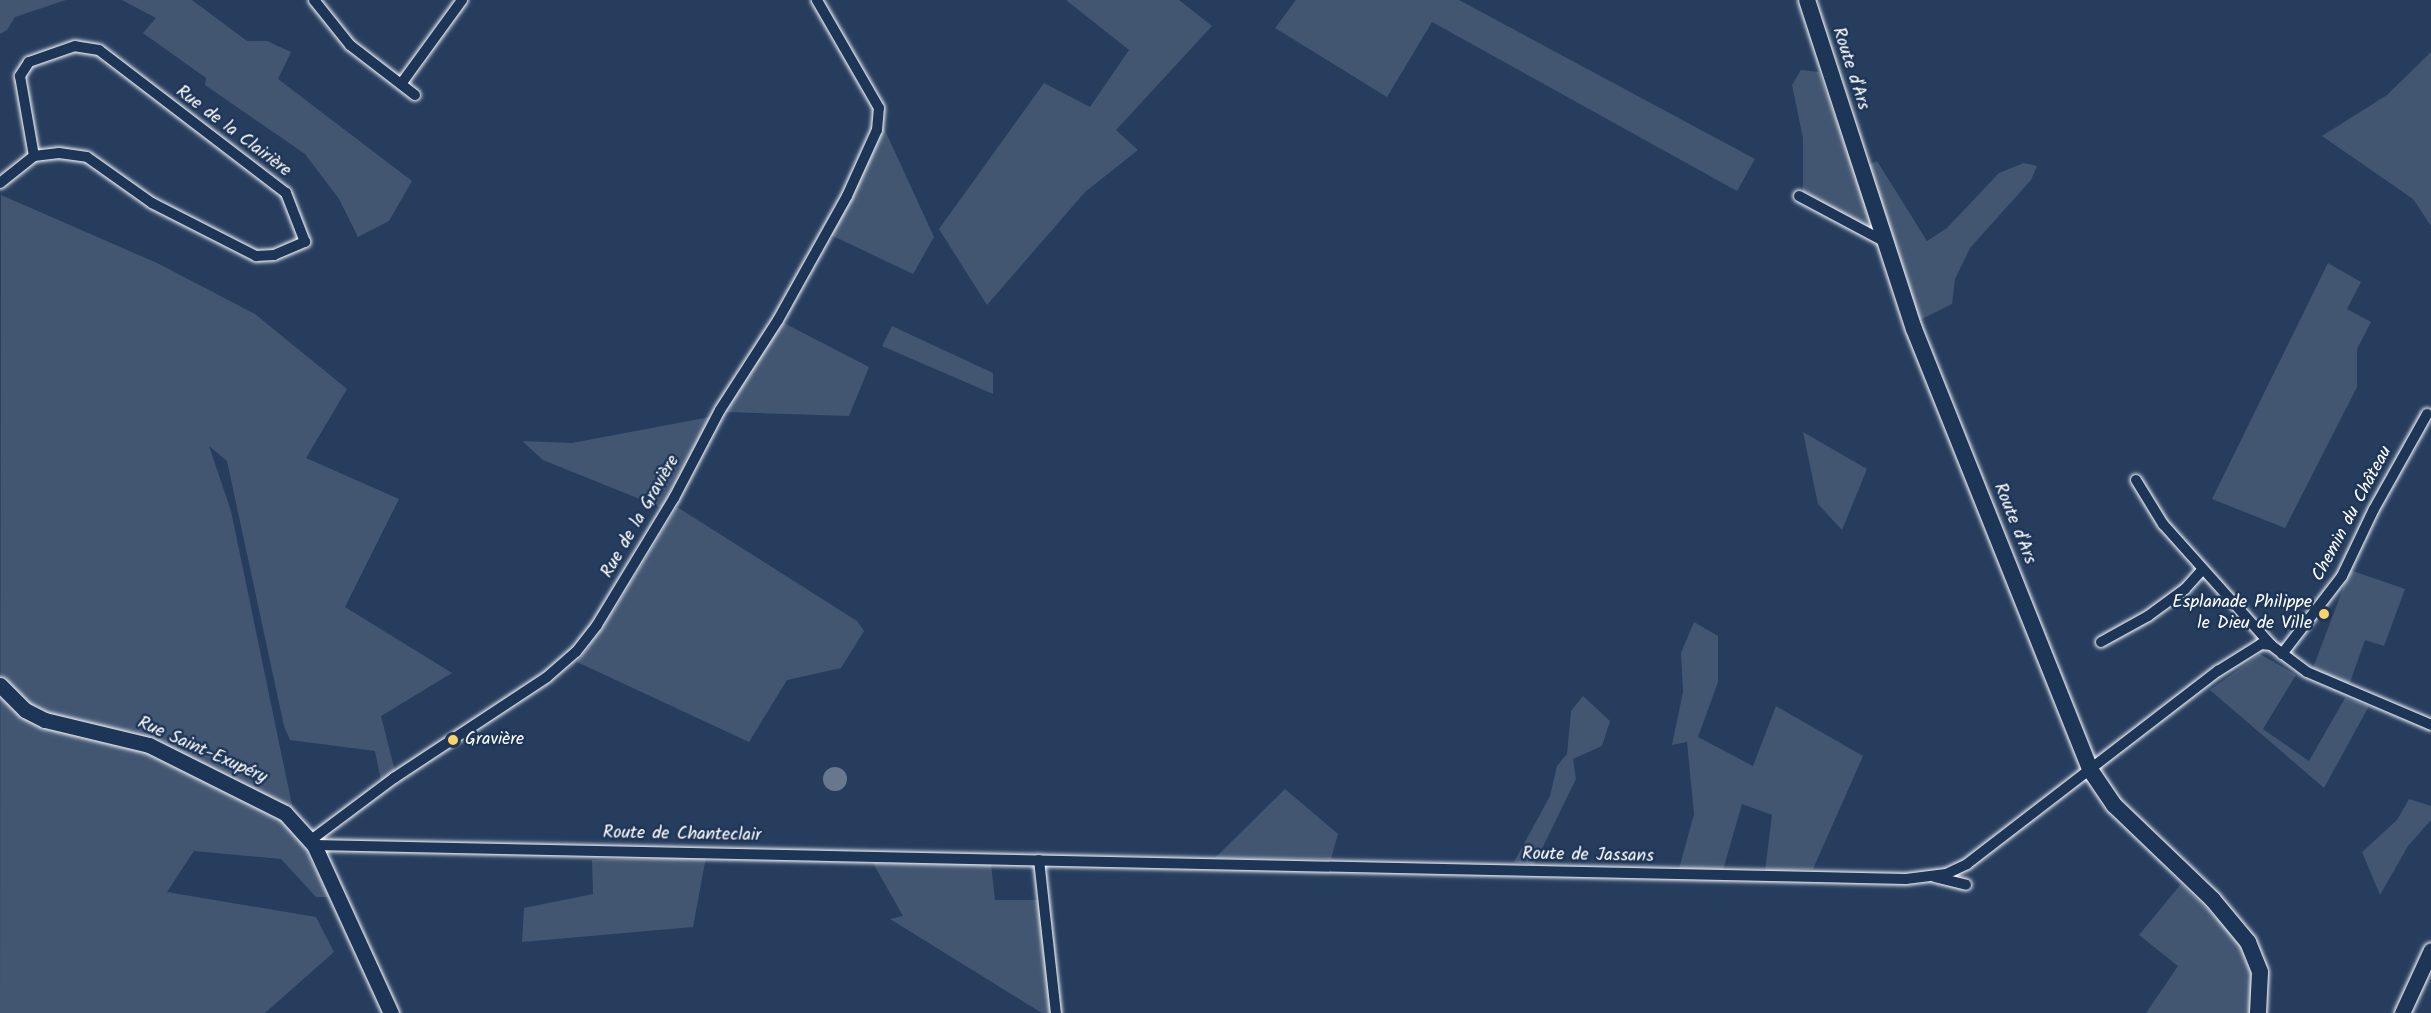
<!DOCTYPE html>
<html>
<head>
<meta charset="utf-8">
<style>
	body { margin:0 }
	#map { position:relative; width:2431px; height:1013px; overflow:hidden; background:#263d5e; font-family:Kalam,sans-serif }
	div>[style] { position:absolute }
	.green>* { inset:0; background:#425672 }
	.water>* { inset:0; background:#67788e }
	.round { border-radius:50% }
	.roads { filter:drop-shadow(0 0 2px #fff) drop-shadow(0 0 2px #fff) }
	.street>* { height:10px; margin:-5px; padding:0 5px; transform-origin:5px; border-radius:5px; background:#1d3557 }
	.secondary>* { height:15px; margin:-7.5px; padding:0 7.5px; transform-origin:7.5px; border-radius:7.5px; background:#1d3557 }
	.primary>* { height:16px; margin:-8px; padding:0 8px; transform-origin:8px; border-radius:8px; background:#1d3557 }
	.dots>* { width:16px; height:16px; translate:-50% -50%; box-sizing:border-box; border:3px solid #1d3557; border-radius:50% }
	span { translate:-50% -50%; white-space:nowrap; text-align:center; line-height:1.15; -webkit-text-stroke:5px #1d3557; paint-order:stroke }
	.street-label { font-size:18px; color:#fff }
	.poi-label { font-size:18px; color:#fff }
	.right { translate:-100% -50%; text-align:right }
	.left { translate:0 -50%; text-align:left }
</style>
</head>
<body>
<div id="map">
	<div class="green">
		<div style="clip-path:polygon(0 0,66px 0,15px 17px,7px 30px,0 34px)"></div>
		<div style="clip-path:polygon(122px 0,192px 0,247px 41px,267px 41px,291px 52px,278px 79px,412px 181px,389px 221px,358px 237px,339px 199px,305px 154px,205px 85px,206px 78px,143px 33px,156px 18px)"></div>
		<div style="clip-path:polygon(1066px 0,1179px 0,1212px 26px,1116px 130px,1138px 150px,1085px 192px,987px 305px,939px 229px,1044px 83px,1090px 107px,1129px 50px)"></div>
		<div style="clip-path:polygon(1296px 0,1459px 0,1755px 159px,1737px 191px,1432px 22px,1387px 97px,1275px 28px)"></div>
		<div style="clip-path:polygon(2431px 52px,2431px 226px,2413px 199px,2322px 136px,2387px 95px)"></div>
		<div style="clip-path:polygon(1801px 70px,1819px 72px,1876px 232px,1803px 191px,1803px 138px,1792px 85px)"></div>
		<div style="clip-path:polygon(883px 126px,934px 237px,913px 274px,831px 235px)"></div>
		<div style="clip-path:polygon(1877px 161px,1927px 241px,1947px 228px,1999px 173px,2024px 163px,2037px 166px,2031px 180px,1970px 248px,1955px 279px,1952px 304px,1918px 321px,1867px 166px)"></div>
		<div style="clip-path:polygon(1px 195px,157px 263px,255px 314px,347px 389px,306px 458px,399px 499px,345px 607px,452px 673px,381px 716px,395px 771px,381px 781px,375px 751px,290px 740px,284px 726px,227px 461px,209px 446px,231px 511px,298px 834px,329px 897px,316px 897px,281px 859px,194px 851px,167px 892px,316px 917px,334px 952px,265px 1013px,0 1013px)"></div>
		<div style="clip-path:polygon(2328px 263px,2361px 282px,2347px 309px,2371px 322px,2357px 349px,2357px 387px,2285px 528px,2212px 499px)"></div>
		<div style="clip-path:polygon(782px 322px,869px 367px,849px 416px,726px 412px)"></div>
		<div style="clip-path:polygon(892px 326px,993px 373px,993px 394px,882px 346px)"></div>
		<div style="clip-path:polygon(710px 417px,662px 508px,543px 460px,522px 441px,572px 443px)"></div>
		<div style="clip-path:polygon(1803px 432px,1867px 469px,1842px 530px,1818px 504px)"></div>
		<div style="clip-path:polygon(677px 507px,857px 621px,864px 631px,841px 668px,787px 680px,749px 742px,577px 662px,603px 628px)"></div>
		<div style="clip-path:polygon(2350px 570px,2405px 589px,2384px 646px,2365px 640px,2349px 685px,2313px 668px)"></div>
		<div style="clip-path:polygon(1694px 622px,1718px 636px,1718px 682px,1698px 737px,1753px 766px,1776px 706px,1863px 756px,1813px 869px,1765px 871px,1772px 815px,1742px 804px,1723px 870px,1679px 869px,1694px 814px,1687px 742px,1672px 745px,1683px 692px,1681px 653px)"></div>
		<div style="clip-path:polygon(2260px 654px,2296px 675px,2263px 729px,2309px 761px,2345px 698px,2369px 706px,2324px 788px,2210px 690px)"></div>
		<div style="clip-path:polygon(1583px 696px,1610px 721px,1602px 746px,1573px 759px,1576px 779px,1534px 865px,1514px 862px,1550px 796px,1557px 766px,1567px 754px,1571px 711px)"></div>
		<div style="clip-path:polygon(1285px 789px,1338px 834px,1331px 859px,1215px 858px)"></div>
		<div style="clip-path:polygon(2409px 799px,2431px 806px,2431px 820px,2408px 846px,2380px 895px,2362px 852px,2397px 820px)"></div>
		<div style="clip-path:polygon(706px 857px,693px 927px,522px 942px,524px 908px,593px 894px,592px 860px)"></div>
		<div style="clip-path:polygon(873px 863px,991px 864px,995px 900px,1040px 900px,1055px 1013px,1042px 1013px,890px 919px,903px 916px)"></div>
		<div style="clip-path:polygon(2181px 884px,2236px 936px,2252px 977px,2251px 1013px,2146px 1013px,2178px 966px,2139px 935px)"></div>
	</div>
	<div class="water">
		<div class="round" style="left:823px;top:767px;width:24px;height:24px"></div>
	</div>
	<div class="roads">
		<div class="street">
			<div style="left:314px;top:0;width:58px;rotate:51.3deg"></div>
			<div style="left:350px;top:45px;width:82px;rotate:37.6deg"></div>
			<div style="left:401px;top:84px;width:104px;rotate:-54deg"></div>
			<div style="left:0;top:183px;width:43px;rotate:-38.5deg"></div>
			<div style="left:34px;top:156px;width:25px;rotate:-7deg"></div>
			<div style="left:59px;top:153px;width:28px;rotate:8deg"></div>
			<div style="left:87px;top:157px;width:80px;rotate:35.3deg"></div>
			<div style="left:152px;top:203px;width:117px;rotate:27deg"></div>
			<div style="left:256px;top:256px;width:18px;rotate:-3deg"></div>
			<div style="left:274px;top:255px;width:34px;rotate:-23deg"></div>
			<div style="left:305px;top:242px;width:53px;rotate:-111.2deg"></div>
			<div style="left:286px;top:193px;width:235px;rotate:-142.6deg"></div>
			<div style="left:99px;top:50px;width:24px;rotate:-171deg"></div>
			<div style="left:75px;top:46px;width:49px;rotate:160.8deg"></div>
			<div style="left:29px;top:62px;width:17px;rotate:123deg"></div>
			<div style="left:20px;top:76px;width:81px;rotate:80.1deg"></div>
			<div style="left:1799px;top:196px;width:98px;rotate:28.1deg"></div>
			<div style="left:2136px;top:480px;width:52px;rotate:58.5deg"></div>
			<div style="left:2163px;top:524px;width:162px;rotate:48.2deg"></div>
			<div style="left:2101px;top:642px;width:54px;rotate:-29deg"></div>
			<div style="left:2148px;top:616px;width:46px;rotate:-36.1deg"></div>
			<div style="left:2185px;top:589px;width:25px;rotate:-48deg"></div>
			<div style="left:2282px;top:654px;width:98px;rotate:-52.4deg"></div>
			<div style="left:2342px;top:576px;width:74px;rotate:-64.5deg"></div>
			<div style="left:2374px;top:509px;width:109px;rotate:-60.8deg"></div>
			<div style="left:311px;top:840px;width:104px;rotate:-36.8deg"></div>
			<div style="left:394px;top:778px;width:183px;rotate:-33.4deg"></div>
			<div style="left:547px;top:677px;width:38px;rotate:-41deg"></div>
			<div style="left:576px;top:652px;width:34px;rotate:-52deg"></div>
			<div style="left:597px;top:625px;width:149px;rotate:-58.8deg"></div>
			<div style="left:674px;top:498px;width:99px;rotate:-62.4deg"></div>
			<div style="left:720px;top:410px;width:107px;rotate:-57.2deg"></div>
			<div style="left:778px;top:320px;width:142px;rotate:-60.9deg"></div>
			<div style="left:847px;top:196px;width:72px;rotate:-65.6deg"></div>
			<div style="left:877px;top:130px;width:22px;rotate:-85deg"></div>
			<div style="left:879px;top:108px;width:125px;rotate:-119.9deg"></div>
			<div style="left:314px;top:845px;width:1592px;rotate:1.22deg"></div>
			<div style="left:1906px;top:879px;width:40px;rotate:-7.1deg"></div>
			<div style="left:1946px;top:874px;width:23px;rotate:-25deg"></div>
			<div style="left:1967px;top:864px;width:317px;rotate:-37.6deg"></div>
			<div style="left:2218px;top:671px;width:51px;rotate:-32.1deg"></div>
			<div style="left:2261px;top:644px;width:10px;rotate:6deg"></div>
			<div style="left:2271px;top:645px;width:45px;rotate:36.9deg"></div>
			<div style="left:2307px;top:672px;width:135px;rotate:23.1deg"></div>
			<div style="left:1039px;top:860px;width:154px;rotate:83.7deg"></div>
			<div style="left:1935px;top:877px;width:32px;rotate:14deg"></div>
		</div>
		<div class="secondary">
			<div style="left:0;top:685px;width:35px;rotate:45deg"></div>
			<div style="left:25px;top:710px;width:22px;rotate:27deg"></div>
			<div style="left:45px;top:720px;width:107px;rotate:13.5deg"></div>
			<div style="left:149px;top:745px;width:152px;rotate:26.6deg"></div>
			<div style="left:285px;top:813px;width:43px;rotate:47.8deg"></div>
			<div style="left:314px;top:845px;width:185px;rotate:65.4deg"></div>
			<div style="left:2402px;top:1013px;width:69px;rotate:-65.3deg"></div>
		</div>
		<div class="primary">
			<div style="left:1807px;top:0;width:346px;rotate:72deg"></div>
			<div style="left:1914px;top:329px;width:476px;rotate:68.2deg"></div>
			<div style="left:2091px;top:771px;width:41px;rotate:55.9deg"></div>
			<div style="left:2114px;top:805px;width:137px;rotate:43.8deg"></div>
			<div style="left:2213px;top:900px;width:55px;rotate:50.2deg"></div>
			<div style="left:2248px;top:942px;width:32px;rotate:68deg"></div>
			<div style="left:2260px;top:972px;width:41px;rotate:92.8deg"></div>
		</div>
	</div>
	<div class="dots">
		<div style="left:2324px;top:614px;background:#ffd166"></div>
		<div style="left:453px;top:740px;background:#ffd166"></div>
	</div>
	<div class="street-label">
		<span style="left:1850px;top:69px;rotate:72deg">Route d'Ars</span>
		<span style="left:233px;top:132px;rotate:37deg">Rue de la Clairière</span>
		<span style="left:2353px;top:514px;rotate:-62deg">Chemin du Château</span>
		<span style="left:641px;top:517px;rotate:-60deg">Rue de la Gravière</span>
		<span style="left:2014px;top:524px;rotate:68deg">Route d'Ars</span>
		<span style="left:202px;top:751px;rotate:24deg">Rue Saint-Exupéry</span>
		<span style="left:682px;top:835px;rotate:1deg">Route de Chanteclair</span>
		<span style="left:1588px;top:856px;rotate:1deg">Route de Jassans</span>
	</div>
	<div class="poi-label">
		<span class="right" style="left:2312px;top:614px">Esplanade Philippe<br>le Dieu de Ville</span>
		<span class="left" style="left:465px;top:740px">Gravière</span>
	</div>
</div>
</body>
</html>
